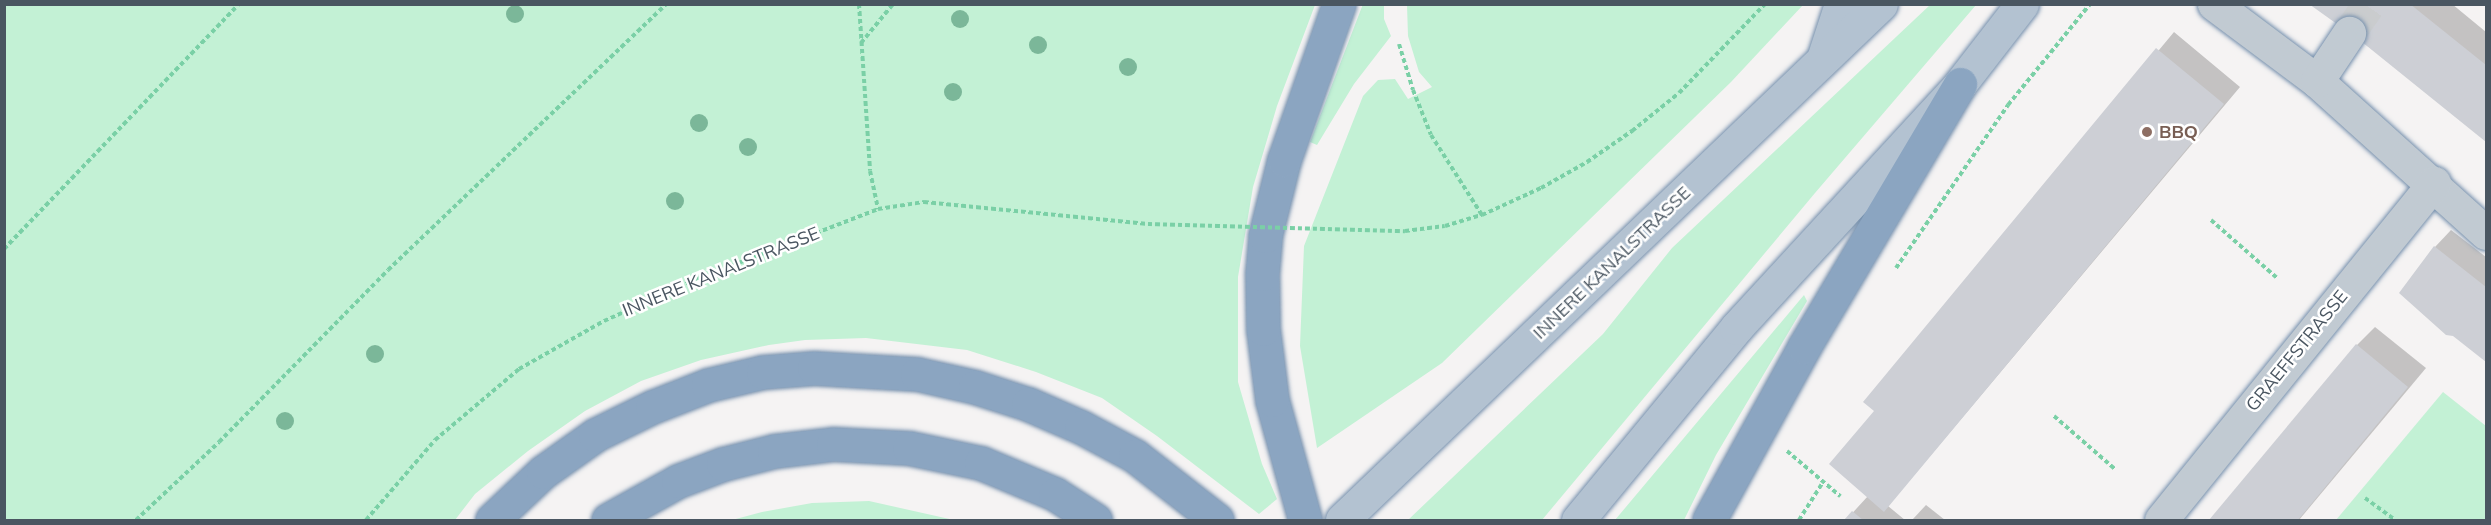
<!DOCTYPE html>
<html>
<head>
<meta charset="utf-8">
<style>
	body { margin:0 }
	#map { position:relative; width:2491px; height:525px; overflow:hidden; background:#f5f3f3; font-family:Mulish,sans-serif }
	div>[style] { position:absolute }
	.green>* { inset:0; background:#c3f1d5 }
	.shadow>* { inset:0; background:#0003 }
	.building>* { inset:0; background:#cdcfd5 }
	.minor-tunnel>* { height:33px; margin-top:-16.5px; transform-origin:0; background:repeating-linear-gradient(90deg,#caccce 0 33px,transparent 0 49px) }
	.path>* { height:4px; margin-top:-2px; transform-origin:0; background:repeating-linear-gradient(90deg,#7ad0a6 0 4.5px,transparent 0 7.5px) }
	.roads { filter:drop-shadow(0 0 2px #7690ad) drop-shadow(0 0 2px #7690ad) }
	.minor>* { height:33px; margin:-16.5px; padding:0 16.5px; transform-origin:16.5px; border-radius:16.5px; background:#c1cad2 }
	.major>* { height:33px; margin:-16.5px; padding:0 16.5px; transform-origin:16.5px; border-radius:16.5px; background:#b3c2d1 }
	.highway>* { height:33px; margin:-16.5px; padding:0 16.5px; transform-origin:16.5px; border-radius:16.5px; background:#8ba5c1 }
	.path-bridge>* { height:4px; margin-top:-2px; transform-origin:0; background:repeating-linear-gradient(90deg,#7ad0a6 0 4.5px,transparent 0 7.5px) }
	.trees>* { width:18px; height:18px; margin:-9px; border-radius:50%; background:#7bb799 }
	.dots>* { width:16px; height:16px; translate:-50% -50%; box-sizing:border-box; border:3px solid #fff; border-radius:50% }
	span { translate:-50% -50%; white-space:nowrap; text-align:center; line-height:1.15; -webkit-text-stroke:5px #fff; paint-order:stroke }
	.education-label { font-size:18px; color:#785e54; font-weight:700 }
	.left { translate:0 -50%; text-align:left }
	.street-label { font-size:18px; color:#4a5661 }
	.frame { position:absolute; inset:0; border:6px solid #4a5661; pointer-events:none }
</style>
</head>
<body>
<div id="map">
	<div class="green">
		<div style="clip-path:polygon(1363px 4px,1384px 5px,1384px 19px,1391px 36px,1354px 84px,1317px 145px,1310px 142px)"></div>
		<div style="clip-path:polygon(1931px 4px,1976px 5px,1815px 193px,1542px 520px,1408px 520px,1603px 334px,1672px 248px)"></div>
		<div style="clip-path:polygon(4px 5px,1315px 5px,1277px 106px,1253px 187px,1238px 277px,1238px 382px,1262px 464px,1277px 499px,1259px 514px,1157px 436px,1102px 398px,1036px 372px,967px 350px,866px 338px,805px 340px,769px 345px,701px 360px,641px 381px,585px 411px,528px 451px,475px 494px,455px 520px,5px 520px)"></div>
		<div style="clip-path:polygon(1407px 5px,1803px 5px,1731px 82px,1442px 363px,1317px 448px,1300px 346px,1304px 246px,1363px 96px,1378px 80px,1395px 79px,1408px 99px,1432px 87px,1419px 72px,1408px 36px)"></div>
		<div style="clip-path:polygon(1804px 295px,1807px 301px,1716px 455px,1684px 520px,1615px 520px)"></div>
		<div style="clip-path:polygon(2443px 392px,2486px 426px,2486px 520px,2336px 520px)"></div>
		<div style="clip-path:polygon(869px 501px,954px 520px,732px 520px,762px 512px,812px 503px)"></div>
	</div>
	<div class="shadow">
		<div style="clip-path:polygon(2312px 4px,2452px 4px,2486px 32px,2486px 140px,2364px 42px)"></div>
		<div style="clip-path:polygon(2174px 32px,2240px 87px,1888px 506px,1905px 520px,1846px 520px,1868px 496px,1876px 411px,1866px 402px)"></div>
		<div style="clip-path:polygon(2451px 230px,2486px 257px,2486px 360px,2453px 334px,2435px 247px)"></div>
		<div style="clip-path:polygon(2375px 327px,2426px 368px,2299px 520px,2211px 520px,2357px 345px)"></div>
		<div style="clip-path:polygon(1926px 505px,1945px 520px,1912px 520px)"></div>
	</div>
	<div class="building">
		<div style="clip-path:polygon(2309px 4px,2410px 4px,2486px 65px,2486px 142px,2362px 42px)"></div>
		<div style="clip-path:polygon(2156px 48px,2224px 104px,1884px 512px,1829px 464px,1874px 411px,1863px 402px)"></div>
		<div style="clip-path:polygon(2434px 246px,2486px 287px,2486px 362px,2453px 336px,2446px 335px,2399px 293px)"></div>
		<div style="clip-path:polygon(2356px 344px,2408px 387px,2298px 520px,2209px 520px)"></div>
		<div style="clip-path:polygon(1852px 511px,1863px 520px,1844px 520px)"></div>
	</div>
	<div class="minor-tunnel">
		<div style="left:2349px;top:33px;width:35px;rotate:-55deg"></div>
	</div>
	<div class="path">
		<div style="left:859px;top:4px;width:167px;rotate:86.2deg"></div>
		<div style="left:870px;top:171px;width:39px;rotate:78deg"></div>
		<div style="left:861px;top:43px;width:50px;rotate:-50.6deg"></div>
		<div style="left:1399px;top:44px;width:48px;rotate:73.1deg"></div>
		<div style="left:1413px;top:90px;width:48px;rotate:68.2deg"></div>
		<div style="left:1431px;top:135px;width:95px;rotate:57.5deg"></div>
		<div style="left:2211px;top:220px;width:88px;rotate:41.3deg"></div>
		<div style="left:1405px;top:231px;width:40px;rotate:-7.1deg"></div>
		<div style="left:1445px;top:226px;width:39px;rotate:-17deg"></div>
		<div style="left:1482px;top:215px;width:65px;rotate:-24.6deg"></div>
		<div style="left:1541px;top:188px;width:53px;rotate:-29.5deg"></div>
		<div style="left:1587px;top:162px;width:55px;rotate:-34.6deg"></div>
		<div style="left:1632px;top:131px;width:60px;rotate:-39deg"></div>
		<div style="left:1679px;top:93px;width:124px;rotate:-46deg"></div>
		<div style="left:4px;top:249px;width:339px;rotate:-46.2deg"></div>
		<div style="left:1896px;top:268px;width:198px;rotate:-55.5deg"></div>
		<div style="left:2008px;top:105px;width:130px;rotate:-50.9deg"></div>
		<div style="left:2054px;top:416px;width:81px;rotate:41deg"></div>
		<div style="left:1787px;top:451px;width:70px;rotate:40.3deg"></div>
		<div style="left:2365px;top:498px;width:37px;rotate:36deg"></div>
		<div style="left:136px;top:520px;width:114px;rotate:-43.2deg"></div>
		<div style="left:219px;top:442px;width:241px;rotate:-45.5deg"></div>
		<div style="left:388px;top:270px;width:385px;rotate:-43.7deg"></div>
		<div style="left:366px;top:520px;width:106px;rotate:-49.2deg"></div>
		<div style="left:435px;top:440px;width:110px;rotate:-40.2deg"></div>
		<div style="left:519px;top:369px;width:98px;rotate:-29.5deg"></div>
		<div style="left:604px;top:321px;width:102px;rotate:-24.3deg"></div>
		<div style="left:697px;top:279px;width:194px;rotate:-21.1deg"></div>
		<div style="left:878px;top:209px;width:47px;rotate:-8.7deg"></div>
		<div style="left:924px;top:202px;width:225px;rotate:5.6deg"></div>
		<div style="left:1799px;top:520px;width:45px;rotate:-57.7deg"></div>
	</div>
	<div class="roads">
		<div class="minor">
			<div style="left:2214px;top:4px;width:129px;rotate:36.8deg"></div>
			<div style="left:2317px;top:81px;width:227px;rotate:42deg"></div>
			<div style="left:2317px;top:81px;width:58px;rotate:-56.3deg"></div>
			<div style="left:2161px;top:520px;width:434px;rotate:-51deg"></div>
		</div>
		<div class="major">
			<div style="left:1824px;top:56px;width:55px;rotate:-71.9deg"></div>
			<div style="left:1342px;top:520px;width:746px;rotate:-43.75deg"></div>
			<div style="left:1578px;top:520px;width:249px;rotate:-50.5deg"></div>
			<div style="left:1736px;top:328px;width:331px;rotate:-47.4deg"></div>
			<div style="left:1960px;top:84px;width:101px;rotate:-52.2deg"></div>
		</div>
		<div class="highway">
			<div style="left:492px;top:520px;width:70px;rotate:-43.3deg"></div>
			<div style="left:543px;top:472px;width:64px;rotate:-35.4deg"></div>
			<div style="left:595px;top:435px;width:64px;rotate:-26.2deg"></div>
			<div style="left:652px;top:407px;width:60px;rotate:-21.4deg"></div>
			<div style="left:708px;top:385px;width:57px;rotate:-13.3deg"></div>
			<div style="left:763px;top:372px;width:51px;rotate:-4.5deg"></div>
			<div style="left:814px;top:368px;width:103px;rotate:3.3deg"></div>
			<div style="left:917px;top:374px;width:59px;rotate:12.6deg"></div>
			<div style="left:975px;top:387px;width:56px;rotate:17.8deg"></div>
			<div style="left:1028px;top:404px;width:58px;rotate:23.5deg"></div>
			<div style="left:1081px;top:427px;width:61px;rotate:28.2deg"></div>
			<div style="left:1135px;top:456px;width:104px;rotate:38deg"></div>
			<div style="left:608px;top:520px;width:80px;rotate:-29.1deg"></div>
			<div style="left:678px;top:481px;width:48px;rotate:-20.7deg"></div>
			<div style="left:723px;top:464px;width:53px;rotate:-14.3deg"></div>
			<div style="left:774px;top:451px;width:59px;rotate:-6.8deg"></div>
			<div style="left:833px;top:444px;width:76px;rotate:3deg"></div>
			<div style="left:909px;top:448px;width:74px;rotate:11.8deg"></div>
			<div style="left:981px;top:463px;width:80px;rotate:22.7deg"></div>
			<div style="left:1055px;top:494px;width:48px;rotate:33deg"></div>
			<div style="left:1305px;top:520px;width:124px;rotate:-105.4deg"></div>
			<div style="left:1272px;top:400px;width:72px;rotate:-97.2deg"></div>
			<div style="left:1263px;top:329px;width:55px;rotate:-91deg"></div>
			<div style="left:1262px;top:274px;width:38px;rotate:-85deg"></div>
			<div style="left:1265px;top:236px;width:78px;rotate:-76deg"></div>
			<div style="left:1284px;top:160px;width:165px;rotate:-70.6deg"></div>
			<div style="left:1709px;top:520px;width:197px;rotate:-61.2deg"></div>
			<div style="left:1804px;top:347px;width:306px;rotate:-59.3deg"></div>
		</div>
	</div>
	<div class="path-bridge">
		<div style="left:1148px;top:224px;width:257px;rotate:1.6deg"></div>
	</div>
	<div class="trees">
		<div style="left:515px;top:14px"></div>
		<div style="left:960px;top:19px"></div>
		<div style="left:1038px;top:45px"></div>
		<div style="left:1128px;top:67px"></div>
		<div style="left:953px;top:92px"></div>
		<div style="left:699px;top:123px"></div>
		<div style="left:748px;top:147px"></div>
		<div style="left:675px;top:201px"></div>
		<div style="left:375px;top:354px"></div>
		<div style="left:285px;top:421px"></div>
	</div>
	<div class="dots">
		<div style="left:2147px;top:132px;background:#8d6e63"></div>
	</div>
	<div class="education-label">
		<span class="left" style="left:2159px;top:132px">BBQ</span>
	</div>
	<div class="street-label">
		<span style="left:1612px;top:263px;rotate:-44deg">INNERE KANALSTRASSE</span>
		<span style="left:721px;top:272px;rotate:-22deg">INNERE KANALSTRASSE</span>
		<span style="left:2297px;top:351px;rotate:-51deg">GRAEFFSTRASSE</span>
	</div>
	<div class="frame"></div>
</div>
</body>
</html>
